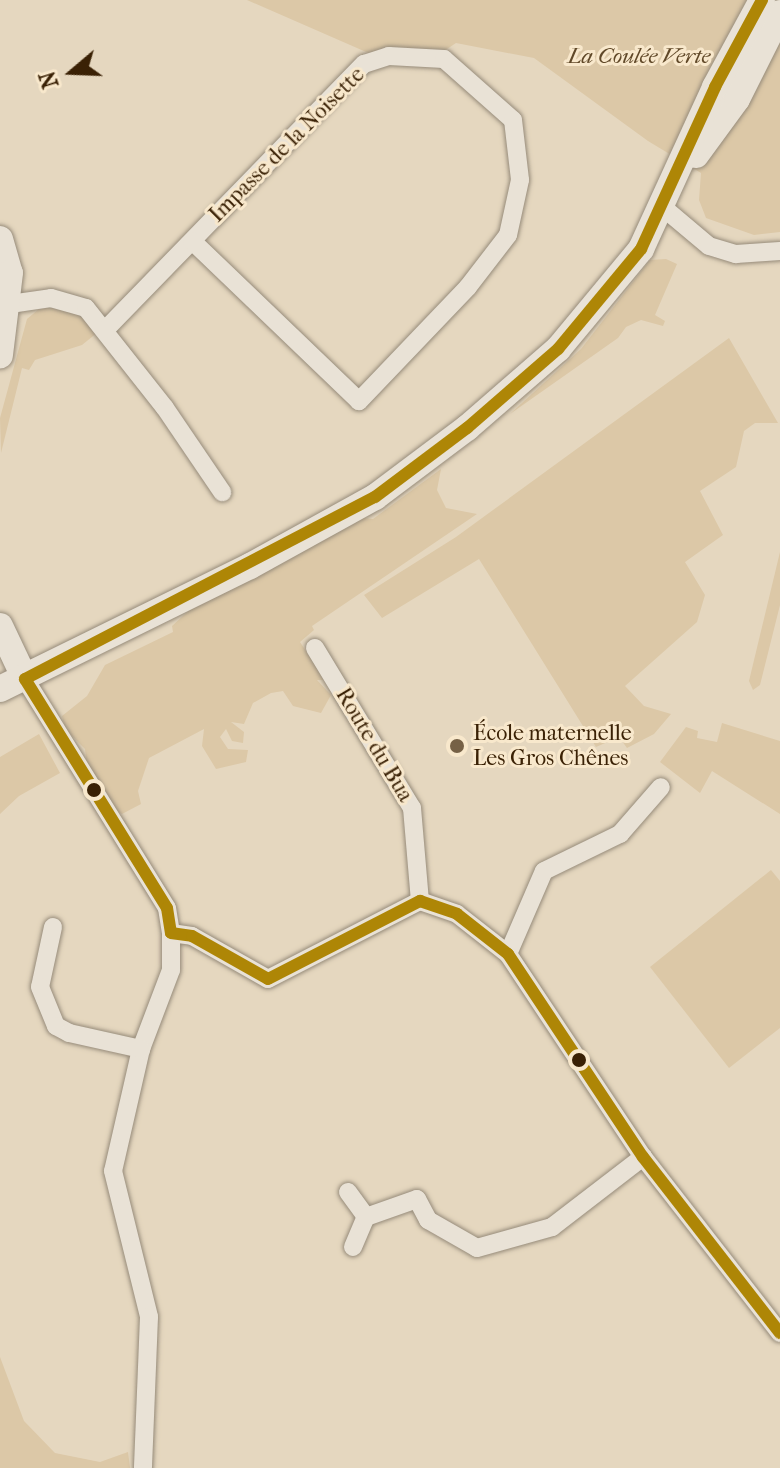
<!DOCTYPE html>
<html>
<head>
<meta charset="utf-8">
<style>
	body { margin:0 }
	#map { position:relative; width:780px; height:1468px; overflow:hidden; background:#e5d7bf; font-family:"IM FELL French Canon",serif }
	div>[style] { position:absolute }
	.green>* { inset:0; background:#dcc8a7 }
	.roads { filter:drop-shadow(0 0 2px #968b7a) drop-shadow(0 0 2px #968b7a) }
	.street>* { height:18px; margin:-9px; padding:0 9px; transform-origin:9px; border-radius:9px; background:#e9e2d6 }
	.secondary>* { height:26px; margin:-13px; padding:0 13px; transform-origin:13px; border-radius:13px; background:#e9e2d6 }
	.bus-1>* { height:12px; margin:-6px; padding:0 6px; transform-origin:6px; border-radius:6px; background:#ae8606 }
	.dots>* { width:22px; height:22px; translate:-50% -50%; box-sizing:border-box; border:4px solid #f8e8cc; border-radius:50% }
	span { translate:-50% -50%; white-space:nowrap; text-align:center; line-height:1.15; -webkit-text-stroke:6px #f8e8cc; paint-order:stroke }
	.park-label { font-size:22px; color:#604828; font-style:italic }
	.street-label { font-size:22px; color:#3a2105 }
	.poi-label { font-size:22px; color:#3a2105 }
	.left { translate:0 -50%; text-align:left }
	.north { position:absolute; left:32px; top:32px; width:80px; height:80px; -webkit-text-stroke:6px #f8e8cc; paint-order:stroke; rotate:251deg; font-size:22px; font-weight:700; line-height:32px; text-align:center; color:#3a2105 }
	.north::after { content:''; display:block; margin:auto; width:28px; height:36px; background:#3a2105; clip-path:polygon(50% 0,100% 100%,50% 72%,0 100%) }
</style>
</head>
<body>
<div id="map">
	<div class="green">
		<div style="clip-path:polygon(247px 0,780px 0,780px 232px,754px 235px,706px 218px,699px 200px,701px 173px,648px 141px,534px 58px,456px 43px,444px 51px,373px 55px)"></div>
		<div style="clip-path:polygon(666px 259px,677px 264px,655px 315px,665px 321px,663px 326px,641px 320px,626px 327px,618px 338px,510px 414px,581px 349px,650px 260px)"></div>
		<div style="clip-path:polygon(53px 307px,79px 315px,98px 332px,82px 345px,35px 360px,29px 370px,22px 368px,1px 453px,0 418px,27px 319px,39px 309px)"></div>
		<div style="clip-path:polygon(729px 338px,778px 423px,755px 423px,744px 431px,736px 467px,700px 491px,723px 535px,685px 562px,705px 595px,697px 622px,625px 686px,644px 706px,671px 714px,654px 734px,627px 748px,619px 737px,596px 747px,479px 559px,382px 618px,364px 595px,456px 537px)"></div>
		<div style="clip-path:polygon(441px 469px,437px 490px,446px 508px,477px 514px,312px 626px,314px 630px,300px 642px,325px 680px,317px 680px,331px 695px,321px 713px,293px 706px,283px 691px,271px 693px,253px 703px,244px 724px,231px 722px,244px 732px,243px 743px,232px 741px,226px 729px,220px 737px,228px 749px,248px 750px,246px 762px,216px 769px,202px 746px,204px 729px,149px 758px,138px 791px,141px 804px,122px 814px,112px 808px,87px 767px,85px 749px,65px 729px,62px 716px,87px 696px,105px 665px,173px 632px,172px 626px,197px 603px,363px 518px,373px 519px)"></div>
		<div style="clip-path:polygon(780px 552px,780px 605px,760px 685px,753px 690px,749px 681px)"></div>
		<div style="clip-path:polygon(722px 723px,780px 741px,780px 814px,712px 771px,700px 793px,660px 762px,686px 727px,698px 731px,697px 738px,717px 742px)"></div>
		<div style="clip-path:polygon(39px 734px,60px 773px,19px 796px,0 814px,0 757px)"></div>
		<div style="clip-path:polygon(771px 870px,780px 881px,780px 1028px,729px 1068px,650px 967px)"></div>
		<div style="clip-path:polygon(0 1357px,24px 1421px,55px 1453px,100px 1462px,128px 1452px,130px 1468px,0 1468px)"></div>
	</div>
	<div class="roads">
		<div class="street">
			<div style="left:659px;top:204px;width:65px;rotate:40deg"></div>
			<div style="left:709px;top:246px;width:28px;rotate:17deg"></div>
			<div style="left:736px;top:254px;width:44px;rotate:-3.9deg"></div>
			<div style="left:10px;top:304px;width:41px;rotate:-8.3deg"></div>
			<div style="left:51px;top:298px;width:36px;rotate:16deg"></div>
			<div style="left:86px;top:308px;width:127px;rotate:51.7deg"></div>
			<div style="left:165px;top:408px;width:102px;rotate:55.8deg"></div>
			<div style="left:106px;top:329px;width:370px;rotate:-45.8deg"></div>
			<div style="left:364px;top:64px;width:26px;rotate:-18deg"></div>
			<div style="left:389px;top:56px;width:55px;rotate:3.1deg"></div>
			<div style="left:444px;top:59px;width:92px;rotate:41.5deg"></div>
			<div style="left:513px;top:120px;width:60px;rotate:83.3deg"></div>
			<div style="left:520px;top:180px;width:56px;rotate:102.3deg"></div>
			<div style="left:508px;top:235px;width:66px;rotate:127.6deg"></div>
			<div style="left:468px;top:287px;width:158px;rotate:133.7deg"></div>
			<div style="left:359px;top:401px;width:231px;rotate:-136.2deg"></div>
			<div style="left:315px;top:648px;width:187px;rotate:58.8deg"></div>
			<div style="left:412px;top:808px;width:93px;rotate:85.1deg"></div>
			<div style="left:25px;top:679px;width:269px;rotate:58.2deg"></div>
			<div style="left:167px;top:908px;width:25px;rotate:81deg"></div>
			<div style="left:171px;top:933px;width:37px;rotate:90deg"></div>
			<div style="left:171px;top:970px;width:85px;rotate:110.8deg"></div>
			<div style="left:141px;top:1049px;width:125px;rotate:102.9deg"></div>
			<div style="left:113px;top:1171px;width:150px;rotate:76.1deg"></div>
			<div style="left:149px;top:1317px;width:151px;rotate:92.3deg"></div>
			<div style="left:420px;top:901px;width:39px;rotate:19deg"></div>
			<div style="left:457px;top:914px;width:65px;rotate:38.1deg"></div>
			<div style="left:508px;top:954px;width:244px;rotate:56.4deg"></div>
			<div style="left:643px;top:1157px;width:223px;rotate:52.1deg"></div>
			<div style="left:53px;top:927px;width:61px;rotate:102.2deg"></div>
			<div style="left:40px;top:987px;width:42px;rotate:67.7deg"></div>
			<div style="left:56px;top:1026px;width:15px;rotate:28deg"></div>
			<div style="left:69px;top:1033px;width:74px;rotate:12.5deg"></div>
			<div style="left:171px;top:933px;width:21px;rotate:8deg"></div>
			<div style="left:192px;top:936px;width:87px;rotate:29.5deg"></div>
			<div style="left:268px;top:979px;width:171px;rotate:-27.2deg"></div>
			<div style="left:508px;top:954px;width:90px;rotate:-66.6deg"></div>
			<div style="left:544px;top:871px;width:85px;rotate:-26deg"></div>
			<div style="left:620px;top:834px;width:62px;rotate:-48.9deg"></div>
			<div style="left:348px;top:1192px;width:31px;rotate:54deg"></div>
			<div style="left:353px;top:1247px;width:33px;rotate:-67deg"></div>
			<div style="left:366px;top:1217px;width:54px;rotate:-19.4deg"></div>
			<div style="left:417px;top:1199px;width:24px;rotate:62deg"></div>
			<div style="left:428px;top:1220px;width:56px;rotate:29.7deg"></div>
			<div style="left:477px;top:1248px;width:78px;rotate:-15.6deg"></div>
			<div style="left:552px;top:1227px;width:115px;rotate:-37.6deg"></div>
		</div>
		<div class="secondary">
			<div style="left:696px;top:155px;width:69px;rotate:-53.8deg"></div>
			<div style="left:737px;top:99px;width:96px;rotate:-63.4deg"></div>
			<div style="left:0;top:239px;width:35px;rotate:74deg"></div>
			<div style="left:10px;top:273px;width:83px;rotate:97deg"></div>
			<div style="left:0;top:626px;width:59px;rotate:64.7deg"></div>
			<div style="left:0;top:689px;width:279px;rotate:-26.2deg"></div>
			<div style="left:250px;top:566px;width:143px;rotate:-28.9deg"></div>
			<div style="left:375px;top:497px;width:115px;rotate:-36.9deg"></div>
			<div style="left:467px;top:428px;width:121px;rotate:-41deg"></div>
			<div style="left:558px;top:349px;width:130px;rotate:-50.3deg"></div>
			<div style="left:641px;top:249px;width:178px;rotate:-65.4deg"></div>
			<div style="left:715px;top:87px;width:99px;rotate:-61.6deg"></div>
		</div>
	</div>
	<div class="bus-1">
		<div style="left:25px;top:679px;width:394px;rotate:-27.5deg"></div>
		<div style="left:375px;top:497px;width:115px;rotate:-36.9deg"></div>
		<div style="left:467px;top:428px;width:121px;rotate:-41deg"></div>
		<div style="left:558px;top:349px;width:130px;rotate:-50.3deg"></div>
		<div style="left:641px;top:249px;width:178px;rotate:-65.4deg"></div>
		<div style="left:715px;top:87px;width:99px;rotate:-61.6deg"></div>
		<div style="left:25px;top:679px;width:269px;rotate:58.2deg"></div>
		<div style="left:167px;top:908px;width:25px;rotate:81deg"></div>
		<div style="left:420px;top:901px;width:39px;rotate:19deg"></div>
		<div style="left:457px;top:914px;width:65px;rotate:38.1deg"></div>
		<div style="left:508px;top:954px;width:244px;rotate:56.4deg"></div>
		<div style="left:643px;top:1157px;width:223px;rotate:52.1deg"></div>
		<div style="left:171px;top:933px;width:21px;rotate:8deg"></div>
		<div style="left:192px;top:936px;width:87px;rotate:29.5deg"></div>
		<div style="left:268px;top:979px;width:171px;rotate:-27.2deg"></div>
	</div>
	<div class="dots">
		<div style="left:457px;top:746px;background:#766146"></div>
		<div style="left:94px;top:790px;background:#3a2105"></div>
		<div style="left:579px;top:1060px;background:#3a2105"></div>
	</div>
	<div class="park-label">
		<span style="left:639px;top:57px">La Coulée Verte</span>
	</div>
	<div class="street-label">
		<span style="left:287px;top:145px;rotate:-45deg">Impasse de la Noisette</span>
		<span style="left:374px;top:745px;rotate:59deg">Route du Bua</span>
	</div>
	<div class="poi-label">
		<span class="left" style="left:473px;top:746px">École maternelle<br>Les Gros Chênes</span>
	</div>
	<div class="north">N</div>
</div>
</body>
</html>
